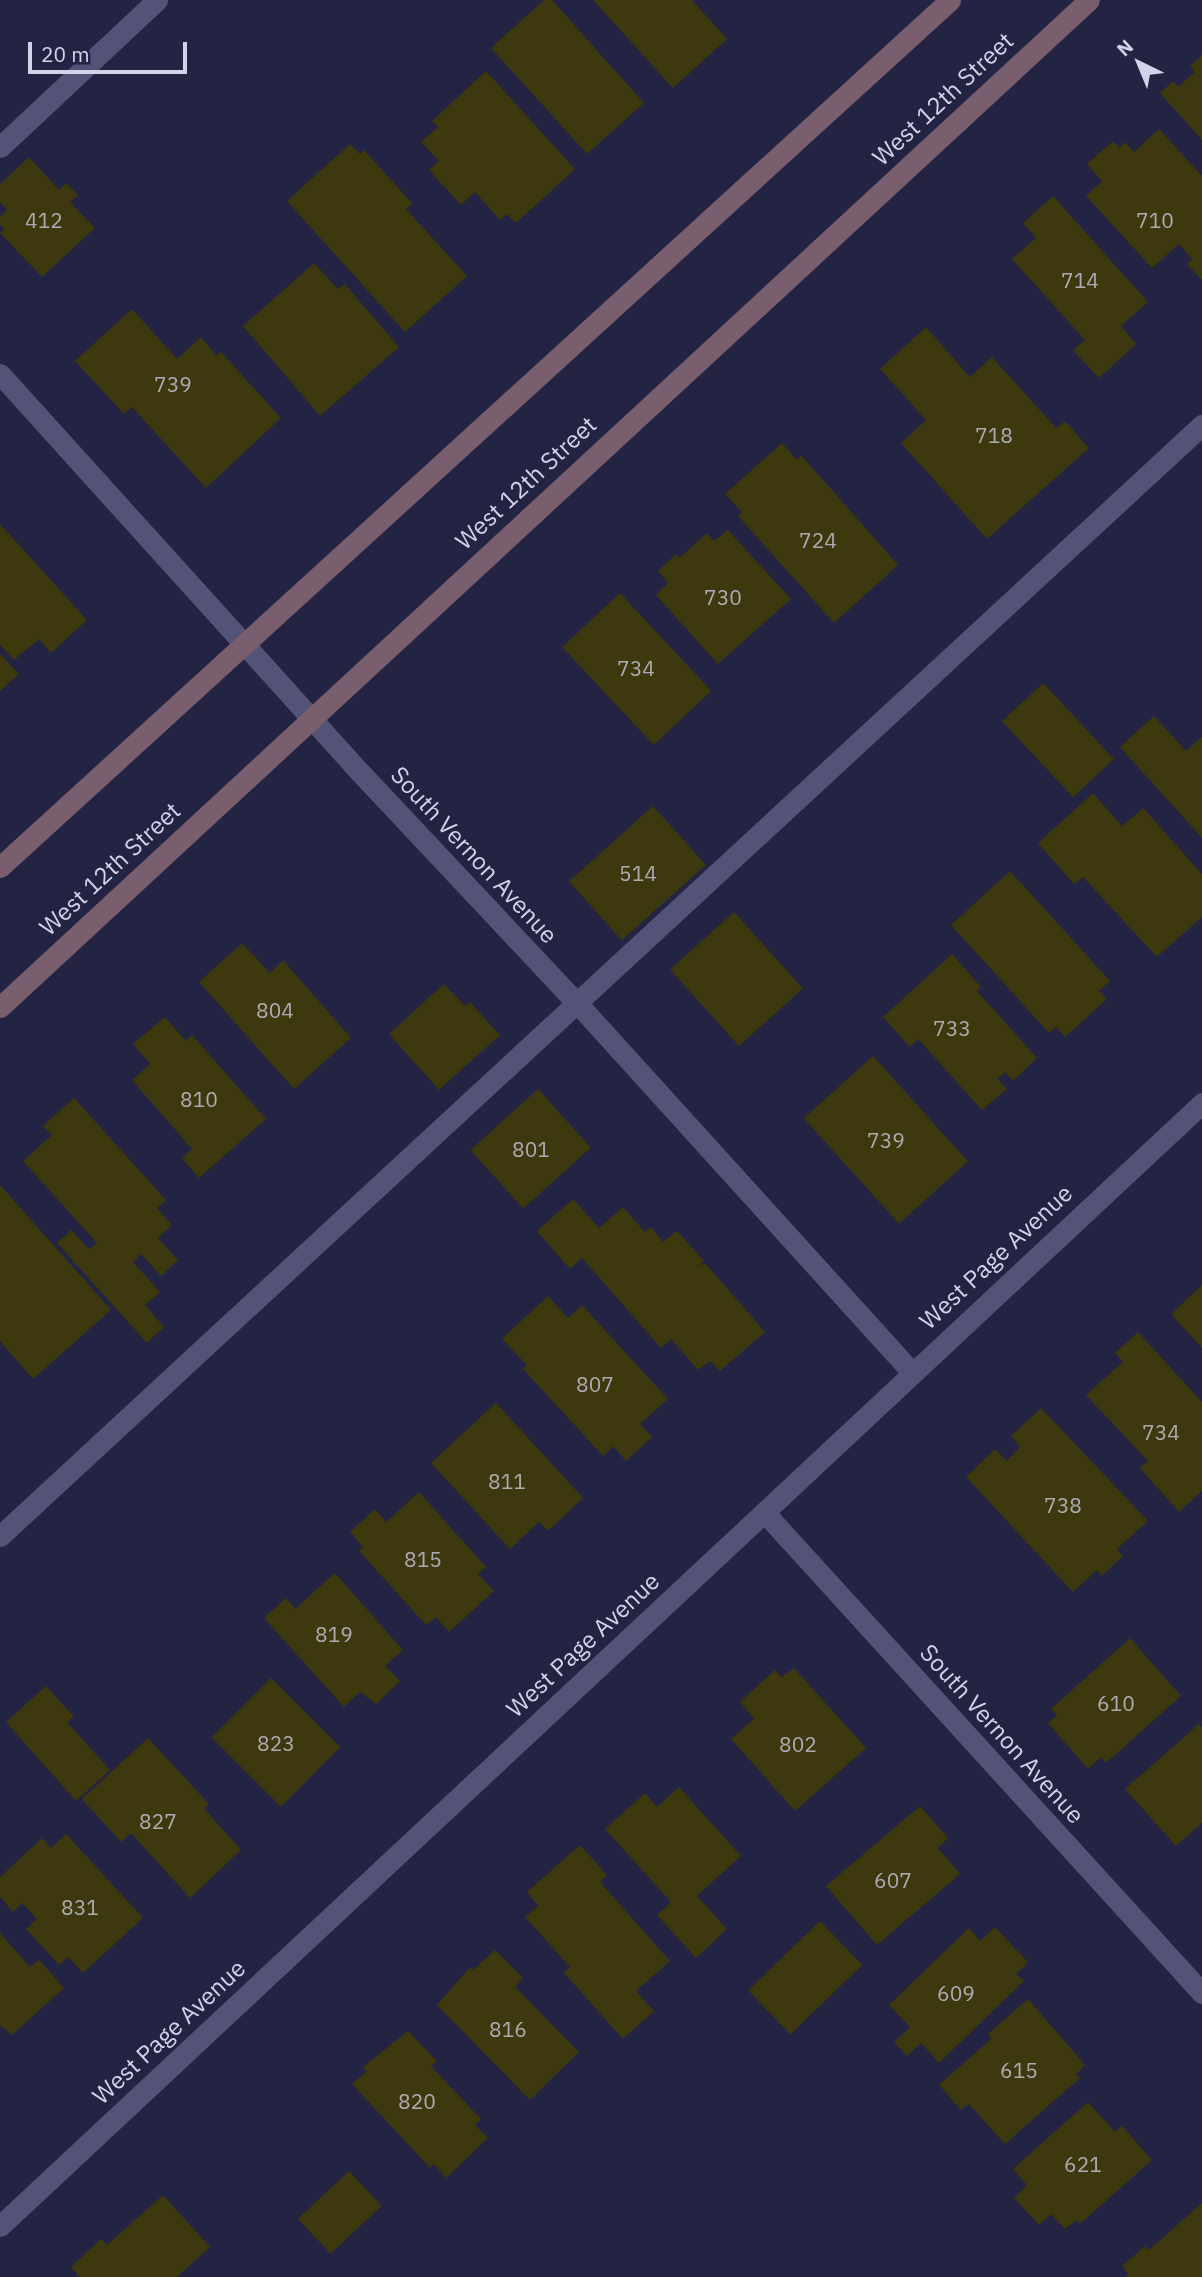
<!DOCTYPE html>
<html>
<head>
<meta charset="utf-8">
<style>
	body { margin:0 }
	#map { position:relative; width:1202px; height:2277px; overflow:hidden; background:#232343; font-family:"IBM Plex Sans",sans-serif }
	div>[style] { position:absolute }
	.building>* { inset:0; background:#3d380e; transform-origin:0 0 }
	.lane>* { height:21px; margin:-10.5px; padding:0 10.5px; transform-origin:10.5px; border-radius:10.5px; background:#535378 }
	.street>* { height:21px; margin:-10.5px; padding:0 10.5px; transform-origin:10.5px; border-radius:10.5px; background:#535378 }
	.secondary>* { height:21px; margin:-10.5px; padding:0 10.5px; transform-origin:10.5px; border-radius:10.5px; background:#795e6d }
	span { translate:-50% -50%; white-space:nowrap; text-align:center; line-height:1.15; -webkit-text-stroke:5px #232343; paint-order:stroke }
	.number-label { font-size:21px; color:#acacb2 }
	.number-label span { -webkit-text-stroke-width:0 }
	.street-label { font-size:24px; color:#d1d3e8 }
	.north { position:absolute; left:1104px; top:28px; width:70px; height:70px; -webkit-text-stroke:5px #232343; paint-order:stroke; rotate:317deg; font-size:19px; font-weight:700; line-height:28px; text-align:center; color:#d1d3e8 }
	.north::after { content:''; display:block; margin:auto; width:24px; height:32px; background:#d1d3e8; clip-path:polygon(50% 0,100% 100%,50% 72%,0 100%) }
	.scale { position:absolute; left:28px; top:42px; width:159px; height:32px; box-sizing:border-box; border:4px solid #d1d3e8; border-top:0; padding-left:9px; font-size:21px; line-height:24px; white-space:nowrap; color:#d1d3e8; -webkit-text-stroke:5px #232343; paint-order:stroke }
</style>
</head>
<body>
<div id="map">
	<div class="building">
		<div style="clip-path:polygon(544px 0,552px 0,644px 103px,587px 154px,491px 48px)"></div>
		<div style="clip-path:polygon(593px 0,692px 0,727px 39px,673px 88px)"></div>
		<div style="clip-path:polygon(1202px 55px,1202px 140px,1160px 93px,1173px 81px,1178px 87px,1195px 72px,1190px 66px)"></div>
		<div style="clip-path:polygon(486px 71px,575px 169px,516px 223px,507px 214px,500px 220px,475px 192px,461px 205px,429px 170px,439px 161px,421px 142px,438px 127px,432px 121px)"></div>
		<div style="clip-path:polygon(1159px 129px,1202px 176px,1202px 280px,1187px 264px,1192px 259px,1179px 244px,1152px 268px,1086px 196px,1102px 181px,1087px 164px,1113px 141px,1119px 148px,1125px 142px,1134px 152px)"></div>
		<div style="clip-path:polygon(350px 144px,360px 154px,364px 150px,412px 203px,406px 209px,467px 276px,405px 332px,287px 201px)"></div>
		<div style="clip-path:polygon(29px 157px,59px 190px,66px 183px,78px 195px,70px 202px,95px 228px,42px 277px,0 233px,4px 229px,0 224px,0 217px,7px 210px,0 202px,0 184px)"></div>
		<div style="clip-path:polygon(1053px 196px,1148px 302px,1121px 326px,1136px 344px,1099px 378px,1073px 350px,1085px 340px,1012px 259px,1036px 238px,1023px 223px)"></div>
		<div style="clip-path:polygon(314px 263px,338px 289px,345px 284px,399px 347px,320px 416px,243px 326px)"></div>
		<div style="clip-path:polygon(132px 309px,177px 359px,201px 337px,217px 356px,221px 352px,281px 418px,206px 488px,132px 407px,124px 414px,75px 361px)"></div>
		<div style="clip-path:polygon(926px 327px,970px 377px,992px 357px,1056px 428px,1065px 421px,1089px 448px,987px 539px,901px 443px,926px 420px,880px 369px)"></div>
		<div style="clip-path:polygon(782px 443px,797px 460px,801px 455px,898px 565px,834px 623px,738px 516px,742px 512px,725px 494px)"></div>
		<div style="clip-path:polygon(0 524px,87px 620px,51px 653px,39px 639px,14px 660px,0 645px)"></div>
		<div style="clip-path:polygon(728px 530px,791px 599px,718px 664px,656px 595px,668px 583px,658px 571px,676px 554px,679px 558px,707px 533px,714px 541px)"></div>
		<div style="left:620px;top:593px;width:134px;height:79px;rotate:47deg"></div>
		<div style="clip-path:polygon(0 654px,19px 674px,0 691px)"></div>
		<div style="left:1043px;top:683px;width:104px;height:56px;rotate:47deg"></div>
		<div style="clip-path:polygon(1154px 716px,1186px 751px,1202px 737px,1202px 838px,1120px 747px)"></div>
		<div style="clip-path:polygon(1093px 793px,1122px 826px,1143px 808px,1202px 874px,1202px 917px,1157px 957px,1083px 877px,1074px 884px,1038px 843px)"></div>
		<div style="left:653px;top:806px;width:79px;height:113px;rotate:48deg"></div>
		<div style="clip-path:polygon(1010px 871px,1110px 981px,1099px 991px,1107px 999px,1065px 1037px,1056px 1027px,1049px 1033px,951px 925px)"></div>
		<div style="left:734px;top:912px;width:103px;height:86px;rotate:48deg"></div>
		<div style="clip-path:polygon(242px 943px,270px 973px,283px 960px,351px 1038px,294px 1089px,199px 982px)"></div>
		<div style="clip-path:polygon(952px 954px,981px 987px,977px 991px,1037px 1058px,1013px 1081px,1005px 1072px,998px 1079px,1007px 1089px,982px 1110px,918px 1039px,910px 1047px,883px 1017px)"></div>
		<div style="clip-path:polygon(444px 984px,465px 1006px,470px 1002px,500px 1035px,439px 1090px,389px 1034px)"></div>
		<div style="clip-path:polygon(165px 1017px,186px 1041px,192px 1035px,266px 1119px,199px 1178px,182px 1158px,192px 1149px,132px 1080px,150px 1064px,133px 1044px)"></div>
		<div style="left:873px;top:1056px;width:142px;height:93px;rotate:48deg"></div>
		<div style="left:538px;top:1089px;width:79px;height:91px;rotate:48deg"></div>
		<div style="clip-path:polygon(74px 1098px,166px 1200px,157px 1208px,172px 1225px,158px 1238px,178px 1260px,161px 1276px,141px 1254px,133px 1262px,160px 1292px,145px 1305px,164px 1327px,147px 1343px,57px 1243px,71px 1230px,89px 1249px,97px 1243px,23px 1161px,52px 1135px,43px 1126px)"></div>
		<div style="clip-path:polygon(0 1185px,111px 1310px,33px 1379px,0 1341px)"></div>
		<div style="clip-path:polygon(573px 1199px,599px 1228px,623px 1207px,645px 1232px,651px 1227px,663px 1242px,677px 1231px,704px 1261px,699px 1265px,706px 1264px,765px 1332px,720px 1371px,710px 1361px,698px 1370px,671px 1339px,661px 1348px,582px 1258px,570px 1269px,537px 1231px)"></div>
		<div style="clip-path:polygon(1202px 1285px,1202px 1348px,1171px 1314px)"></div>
		<div style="clip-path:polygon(548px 1296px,568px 1318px,582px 1305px,668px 1399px,640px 1424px,652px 1437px,626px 1461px,613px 1446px,603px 1456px,523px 1369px,527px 1365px,502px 1339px)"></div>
		<div style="clip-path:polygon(1138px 1332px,1202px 1402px,1202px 1491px,1179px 1512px,1140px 1468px,1148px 1461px,1086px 1395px,1123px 1362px,1115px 1353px)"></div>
		<div style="clip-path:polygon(496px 1403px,583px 1498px,548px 1531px,539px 1522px,510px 1549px,431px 1463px)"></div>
		<div style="clip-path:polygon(1041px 1408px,1148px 1521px,1117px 1549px,1123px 1556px,1102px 1576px,1097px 1570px,1073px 1592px,966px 1477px,995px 1449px,1007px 1461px,1020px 1447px,1011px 1436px)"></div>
		<div style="clip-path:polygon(419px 1492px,486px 1567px,478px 1574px,494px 1591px,449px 1632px,436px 1617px,426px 1625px,359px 1551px,363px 1547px,350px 1532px,375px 1509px,386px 1522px)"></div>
		<div style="clip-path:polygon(335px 1573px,403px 1650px,385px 1666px,400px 1681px,376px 1704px,360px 1692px,344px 1707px,264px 1618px,286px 1598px,295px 1609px)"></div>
		<div style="clip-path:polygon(1130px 1638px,1181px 1696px,1106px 1763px,1101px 1757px,1088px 1769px,1048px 1723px,1057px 1715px,1051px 1709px)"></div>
		<div style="clip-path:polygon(794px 1668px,866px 1748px,795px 1811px,731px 1739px,754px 1719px,740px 1702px,775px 1670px,782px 1677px)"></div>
		<div style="left:271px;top:1678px;width:98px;height:84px;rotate:45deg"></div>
		<div style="clip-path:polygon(46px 1686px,74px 1717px,67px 1722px,110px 1770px,76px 1801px,6px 1722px)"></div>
		<div style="clip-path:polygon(1199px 1724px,1202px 1727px,1202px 1823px,1176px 1846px,1125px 1789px)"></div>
		<div style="clip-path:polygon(148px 1738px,209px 1804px,204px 1808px,241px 1850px,190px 1898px,131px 1833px,121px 1842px,82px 1799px)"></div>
		<div style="clip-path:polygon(679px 1787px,741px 1856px,697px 1896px,727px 1929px,696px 1958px,657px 1915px,671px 1902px,605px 1829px,645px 1793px,657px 1807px)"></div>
		<div style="clip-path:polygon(920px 1806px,948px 1838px,938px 1848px,960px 1874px,877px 1945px,826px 1886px)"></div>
		<div style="clip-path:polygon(66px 1834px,143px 1918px,83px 1973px,68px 1957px,59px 1965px,26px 1929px,37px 1919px,22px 1903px,13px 1912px,0 1897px,0 1877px,42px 1838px,51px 1848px)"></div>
		<div style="clip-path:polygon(580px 1845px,607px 1875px,600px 1882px,670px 1961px,636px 1991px,654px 2011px,623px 2039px,564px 1973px,570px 1967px,525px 1917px,538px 1906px,527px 1892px)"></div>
		<div style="left:820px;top:1921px;width:61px;height:100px;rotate:46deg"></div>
		<div style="clip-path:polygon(995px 1927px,1028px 1962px,1016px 1974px,1024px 1981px,939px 2063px,921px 2043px,907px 2056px,894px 2042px,910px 2027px,889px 2005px,969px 1928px,980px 1941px)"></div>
		<div style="clip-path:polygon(0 1933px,30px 1967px,39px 1960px,64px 1988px,12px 2035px,0 2025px)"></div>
		<div style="clip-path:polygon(495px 1950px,523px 1978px,515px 1987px,579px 2052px,530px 2100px,437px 2005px,470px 1967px,473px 1970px)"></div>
		<div style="clip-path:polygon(1028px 1999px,1085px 2065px,1076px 2074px,1080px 2078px,1005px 2144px,969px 2104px,961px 2110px,939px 2085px,991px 2039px,988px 2034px)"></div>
		<div style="clip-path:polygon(408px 2031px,437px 2061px,431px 2066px,481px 2119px,475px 2125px,488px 2138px,446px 2178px,434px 2164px,430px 2168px,352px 2084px,367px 2071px,363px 2067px)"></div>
		<div style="clip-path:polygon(1088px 2102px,1115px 2132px,1122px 2126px,1152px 2160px,1080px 2224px,1077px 2220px,1065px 2229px,1051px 2214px,1039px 2225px,1014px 2198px,1027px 2185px,1013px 2169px)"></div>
		<div style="left:349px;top:2171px;width:48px;height:70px;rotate:47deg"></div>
		<div style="clip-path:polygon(163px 2195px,210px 2247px,177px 2277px,79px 2277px,71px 2267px,101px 2239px,107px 2245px)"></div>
		<div style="clip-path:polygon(1202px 2203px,1202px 2277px,1125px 2277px,1128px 2274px,1122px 2266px,1145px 2246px,1149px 2250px)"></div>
	</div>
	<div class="lane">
		<div style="left:0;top:147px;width:215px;rotate:-43.1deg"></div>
		<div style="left:0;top:1536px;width:1637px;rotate:-42.75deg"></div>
	</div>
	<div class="street">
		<div style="left:0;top:374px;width:532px;rotate:47.89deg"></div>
		<div style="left:357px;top:769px;width:323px;rotate:46.8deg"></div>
		<div style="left:578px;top:1004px;width:496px;rotate:47.8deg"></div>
		<div style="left:764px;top:1512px;width:651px;rotate:47.68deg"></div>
		<div style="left:0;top:2226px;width:1645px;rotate:-43.05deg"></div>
	</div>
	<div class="secondary">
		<div style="left:0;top:867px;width:1286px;rotate:-42.38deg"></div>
		<div style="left:0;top:1007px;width:1483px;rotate:-42.76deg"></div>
	</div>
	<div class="number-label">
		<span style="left:44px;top:220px">412</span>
		<span style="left:1155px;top:220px">710</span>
		<span style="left:1080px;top:280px">714</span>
		<span style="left:173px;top:384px">739</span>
		<span style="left:994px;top:435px">718</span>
		<span style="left:818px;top:540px">724</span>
		<span style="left:723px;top:597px">730</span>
		<span style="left:636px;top:668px">734</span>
		<span style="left:638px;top:873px">514</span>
		<span style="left:275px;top:1010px">804</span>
		<span style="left:952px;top:1028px">733</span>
		<span style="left:199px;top:1099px">810</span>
		<span style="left:886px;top:1140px">739</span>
		<span style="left:531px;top:1149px">801</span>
		<span style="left:595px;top:1384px">807</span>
		<span style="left:1161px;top:1432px">734</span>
		<span style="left:507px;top:1481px">811</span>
		<span style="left:1063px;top:1505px">738</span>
		<span style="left:423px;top:1559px">815</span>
		<span style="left:334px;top:1634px">819</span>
		<span style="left:1116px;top:1703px">610</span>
		<span style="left:276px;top:1743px">823</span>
		<span style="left:798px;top:1744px">802</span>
		<span style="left:158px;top:1821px">827</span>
		<span style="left:893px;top:1880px">607</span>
		<span style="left:80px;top:1907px">831</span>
		<span style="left:956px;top:1993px">609</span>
		<span style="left:508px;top:2029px">816</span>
		<span style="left:1019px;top:2070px">615</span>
		<span style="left:417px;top:2101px">820</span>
		<span style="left:1083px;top:2164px">621</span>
	</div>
	<div class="street-label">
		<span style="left:943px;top:99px;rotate:-43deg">West 12th Street</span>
		<span style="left:526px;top:483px;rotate:-43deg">West 12th Street</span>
		<span style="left:474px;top:855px;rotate:47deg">South Vernon Avenue</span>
		<span style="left:110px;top:869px;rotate:-43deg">West 12th Street</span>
		<span style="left:996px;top:1257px;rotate:-43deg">West Page Avenue</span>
		<span style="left:583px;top:1645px;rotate:-43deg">West Page Avenue</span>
		<span style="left:1002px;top:1734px;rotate:48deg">South Vernon Avenue</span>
		<span style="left:169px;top:2032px;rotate:-43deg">West Page Avenue</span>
	</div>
	<div class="north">N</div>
	<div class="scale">20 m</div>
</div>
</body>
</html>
